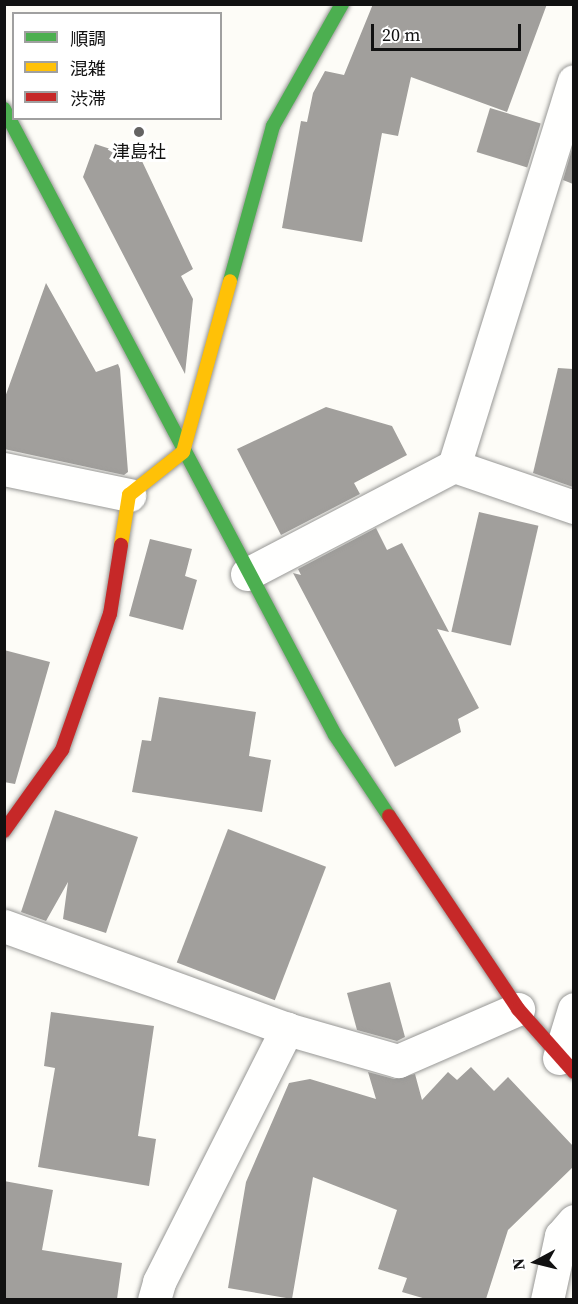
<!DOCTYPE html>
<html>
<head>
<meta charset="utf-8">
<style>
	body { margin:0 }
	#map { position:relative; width:578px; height:1304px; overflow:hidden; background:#fdfcf7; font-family:"Source Serif 4","Noto Sans JP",serif }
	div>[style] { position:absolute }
	.building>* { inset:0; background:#a19f9c; transform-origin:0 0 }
	.roads { filter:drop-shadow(0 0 2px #979795) drop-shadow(0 0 2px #979795) }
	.street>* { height:33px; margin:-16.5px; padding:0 16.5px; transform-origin:16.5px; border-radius:16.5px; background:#fffffe }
	.fast>* { height:14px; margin:-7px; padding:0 7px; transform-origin:7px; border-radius:7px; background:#4caf50 }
	.slow>* { height:14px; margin:-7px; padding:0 7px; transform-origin:7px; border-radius:7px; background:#ffc107 }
	.jam>* { height:14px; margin:-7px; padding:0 7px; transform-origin:7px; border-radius:7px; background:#c62828 }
	.dots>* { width:16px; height:16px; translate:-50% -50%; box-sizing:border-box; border:3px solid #fff; border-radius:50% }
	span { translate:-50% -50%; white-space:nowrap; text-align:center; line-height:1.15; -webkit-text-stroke:6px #fff; paint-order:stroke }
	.poi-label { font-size:18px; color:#111 }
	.frame { position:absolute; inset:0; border:6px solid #111; pointer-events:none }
	.legend { position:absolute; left:12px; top:12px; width:210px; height:108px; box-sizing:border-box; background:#fff; border:2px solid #a0a0a0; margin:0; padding:8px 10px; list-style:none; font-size:18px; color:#111 }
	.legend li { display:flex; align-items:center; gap:12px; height:30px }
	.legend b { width:30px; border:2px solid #a0a0a0 }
	.north { position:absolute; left:506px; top:1232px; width:60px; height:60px; -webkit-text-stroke:4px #fff; paint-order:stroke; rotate:263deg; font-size:16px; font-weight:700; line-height:24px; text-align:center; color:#111 }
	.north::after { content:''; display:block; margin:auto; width:21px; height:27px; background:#111; clip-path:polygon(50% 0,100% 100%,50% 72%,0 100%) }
	.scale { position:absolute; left:371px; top:24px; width:150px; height:27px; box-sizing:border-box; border:3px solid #111; border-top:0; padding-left:8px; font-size:18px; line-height:21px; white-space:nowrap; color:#111; -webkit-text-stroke:4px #fff; paint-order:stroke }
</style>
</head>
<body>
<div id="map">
	<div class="building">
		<div style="clip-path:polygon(373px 4px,547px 4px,507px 112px,411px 77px,398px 136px,382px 133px,362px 242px,282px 228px,301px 121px,307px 122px,313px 93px,325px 71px,344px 75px)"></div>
		<div style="left:490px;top:108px;width:53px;height:46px;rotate:17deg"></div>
		<div style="clip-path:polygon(95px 144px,141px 159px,193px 269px,181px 276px,193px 299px,185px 374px,83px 177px)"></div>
		<div style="clip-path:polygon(573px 146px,573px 184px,563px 180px)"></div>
		<div style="clip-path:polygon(46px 283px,96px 372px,118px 364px,120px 369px,128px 472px,124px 475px,4px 449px,4px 400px)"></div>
		<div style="clip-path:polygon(558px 368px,573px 369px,573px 487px,533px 473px)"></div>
		<div style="clip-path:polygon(326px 407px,392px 426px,407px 455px,354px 483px,360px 494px,281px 535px,237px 449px)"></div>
		<div style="left:479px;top:512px;width:61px;height:123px;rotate:13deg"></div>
		<div style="clip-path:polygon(376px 528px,387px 550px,402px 543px,449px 632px,437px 629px,479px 708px,458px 719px,461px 732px,395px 767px,293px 573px,301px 575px,298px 569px)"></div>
		<div style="clip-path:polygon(150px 539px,192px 549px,185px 576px,197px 580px,183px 630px,129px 616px)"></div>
		<div style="clip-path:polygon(4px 650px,50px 662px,15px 784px,4px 782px)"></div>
		<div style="clip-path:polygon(159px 697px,256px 712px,249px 756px,271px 760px,262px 812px,132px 792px,142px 740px,151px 741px)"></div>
		<div style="clip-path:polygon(55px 810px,138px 837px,106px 933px,63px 919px,68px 882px,46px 921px,21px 912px)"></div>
		<div style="left:228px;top:829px;width:105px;height:143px;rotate:21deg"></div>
		<div style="clip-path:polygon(390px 982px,405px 1037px,397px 1041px,357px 1030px,347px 993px)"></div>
		<div style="clip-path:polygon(51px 1012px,154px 1026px,138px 1136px,156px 1139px,149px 1186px,38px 1167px,55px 1068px,44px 1066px)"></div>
		<div style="clip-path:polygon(471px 1067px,494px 1091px,508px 1077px,573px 1146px,573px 1167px,508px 1230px,486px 1299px,426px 1299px,402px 1292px,407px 1278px,378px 1269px,397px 1210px,313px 1177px,292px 1299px,228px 1288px,246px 1182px,289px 1083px,310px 1079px,376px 1099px,368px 1072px,394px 1079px,415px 1074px,422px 1100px,448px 1072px,457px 1080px)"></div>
		<div style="clip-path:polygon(4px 1181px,53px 1190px,42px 1250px,122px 1263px,117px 1299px,4px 1299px)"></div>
	</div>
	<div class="roads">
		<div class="street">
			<div style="left:454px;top:466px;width:403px;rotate:-72.7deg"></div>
			<div style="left:4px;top:469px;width:128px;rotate:11.7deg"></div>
			<div style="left:247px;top:574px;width:233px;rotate:-27.6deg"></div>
			<div style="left:454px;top:466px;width:127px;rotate:18.9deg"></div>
			<div style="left:4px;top:926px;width:301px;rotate:20deg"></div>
			<div style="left:287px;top:1029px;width:116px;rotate:16.1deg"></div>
			<div style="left:398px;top:1061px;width:131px;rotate:-23.4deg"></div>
			<div style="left:559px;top:1058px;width:51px;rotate:-73deg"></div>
			<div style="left:154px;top:1300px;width:19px;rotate:-74deg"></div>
			<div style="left:159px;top:1282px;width:284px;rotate:-63.2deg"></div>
			<div style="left:547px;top:1300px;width:66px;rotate:-77.7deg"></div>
			<div style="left:561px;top:1236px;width:20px;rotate:-49deg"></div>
		</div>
		<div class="fast">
			<div style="left:4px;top:109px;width:708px;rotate:62.13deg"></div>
			<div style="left:335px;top:735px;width:97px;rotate:56.3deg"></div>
			<div style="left:230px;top:281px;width:161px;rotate:-74.5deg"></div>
			<div style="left:273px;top:126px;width:140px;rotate:-60.5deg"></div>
		</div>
		<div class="slow">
			<div style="left:121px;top:545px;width:51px;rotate:-80.9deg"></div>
			<div style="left:129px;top:495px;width:69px;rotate:-38.5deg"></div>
			<div style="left:183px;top:452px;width:177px;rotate:-74.6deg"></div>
		</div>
		<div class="jam">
			<div style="left:389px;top:816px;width:232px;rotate:56.2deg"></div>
			<div style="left:518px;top:1009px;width:84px;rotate:48.4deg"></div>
			<div style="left:4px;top:831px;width:100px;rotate:-54.4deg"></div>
			<div style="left:62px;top:750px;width:144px;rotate:-70.6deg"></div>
			<div style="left:110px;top:614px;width:70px;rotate:-80.9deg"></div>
		</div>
	</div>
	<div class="dots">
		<div style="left:139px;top:132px;background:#646362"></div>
	</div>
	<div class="poi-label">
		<span style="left:139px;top:152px">津島社</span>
	</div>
	<div class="frame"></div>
	<ul class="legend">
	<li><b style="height:8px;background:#4caf50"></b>順調</li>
	<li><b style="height:8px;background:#ffc107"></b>混雑</li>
	<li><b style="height:8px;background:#c62828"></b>渋滞</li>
	</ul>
	<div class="north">N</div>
	<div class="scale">20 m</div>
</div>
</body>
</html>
